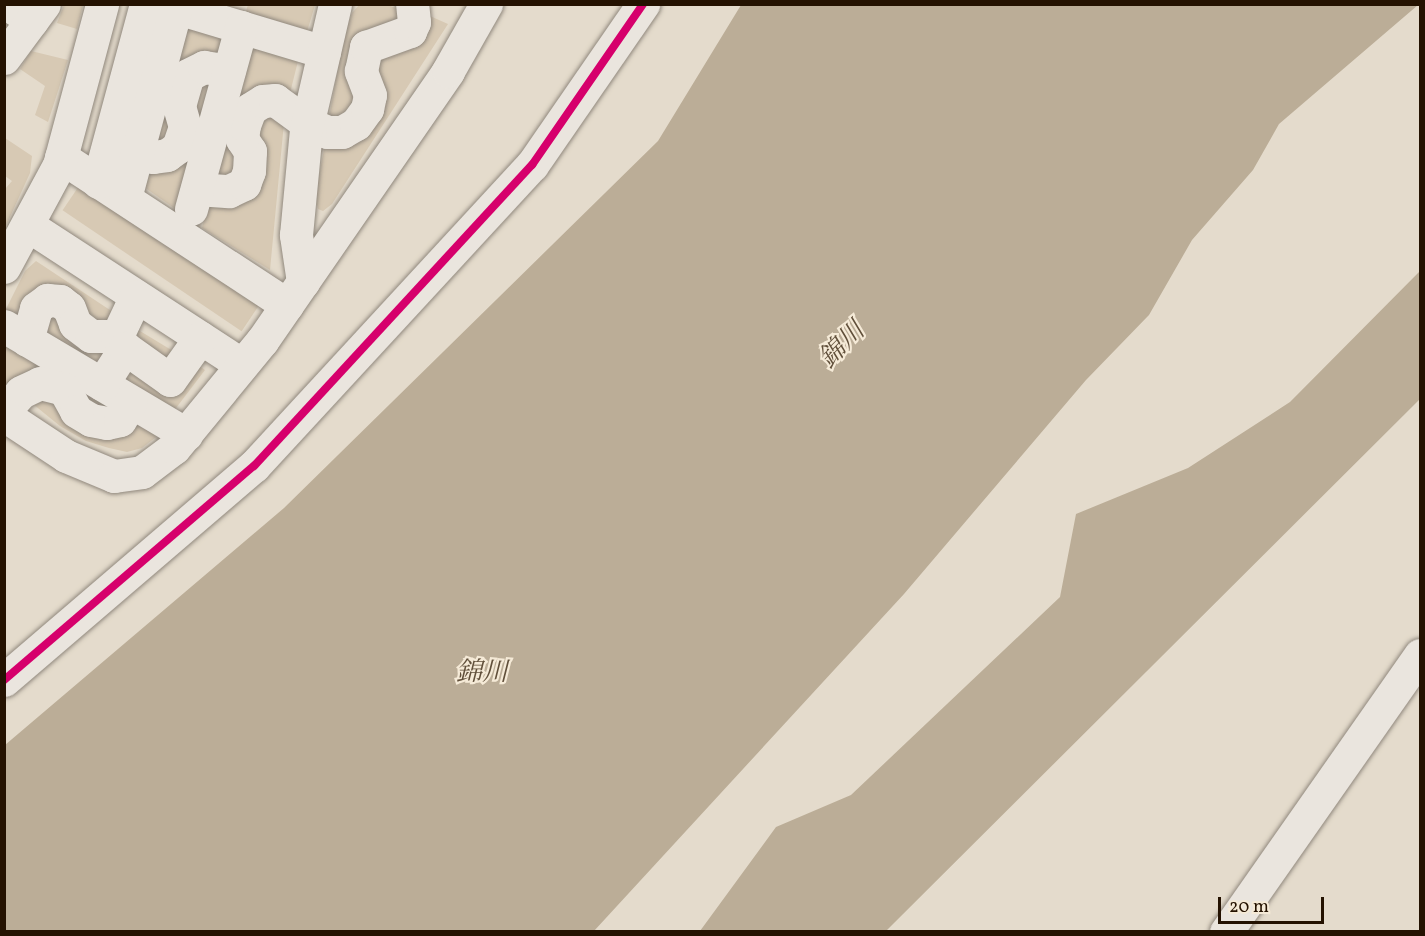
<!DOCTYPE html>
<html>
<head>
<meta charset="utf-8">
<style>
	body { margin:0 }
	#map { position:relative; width:1425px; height:936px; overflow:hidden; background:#e4dbcc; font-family:Vollkorn,"Noto Serif JP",serif }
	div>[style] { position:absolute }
	.green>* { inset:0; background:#d7c9b4; transform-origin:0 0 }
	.water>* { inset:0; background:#bbad97 }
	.roads { filter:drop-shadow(0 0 2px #90887d) drop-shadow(0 0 2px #90887d) }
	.minor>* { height:33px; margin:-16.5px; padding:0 16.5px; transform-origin:16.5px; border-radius:16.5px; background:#eae5de }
	.cycleway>* { height:8px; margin:-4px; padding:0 4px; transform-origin:4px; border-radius:4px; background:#d6006c }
	span { translate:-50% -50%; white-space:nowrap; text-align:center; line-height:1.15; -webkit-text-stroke:4.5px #f5ead7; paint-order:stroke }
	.water-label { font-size:26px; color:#604f3a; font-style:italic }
	.frame { position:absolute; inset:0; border:6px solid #241201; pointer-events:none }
	.scale { position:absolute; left:1218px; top:897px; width:106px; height:27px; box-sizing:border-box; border:3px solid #241201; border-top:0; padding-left:8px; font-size:18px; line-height:21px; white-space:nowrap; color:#241201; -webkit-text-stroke:4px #f5ead7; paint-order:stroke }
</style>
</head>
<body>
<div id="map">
	<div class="green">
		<div style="clip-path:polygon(360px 4px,388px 5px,406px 12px,357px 75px,352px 115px,329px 118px,344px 34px,352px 13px)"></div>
		<div style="clip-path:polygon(64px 5px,83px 5px,77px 29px,57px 23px)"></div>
		<div style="clip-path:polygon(248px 5px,315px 5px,306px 35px,244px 17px)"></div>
		<div style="clip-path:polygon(421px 12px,448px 24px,332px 204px,323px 211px,318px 209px,315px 195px,326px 140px,343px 141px,374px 57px)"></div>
		<div style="clip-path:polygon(184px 23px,229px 34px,222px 58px,192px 58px,172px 138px,150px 145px)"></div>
		<div style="clip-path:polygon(250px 42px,299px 57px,289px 97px,272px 92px,239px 169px,213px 180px)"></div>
		<div style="clip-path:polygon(31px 51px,68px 60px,48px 122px,35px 115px,45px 86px,20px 69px)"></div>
		<div style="clip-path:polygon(217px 79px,182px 209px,174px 208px,144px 187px,149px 166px,195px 86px)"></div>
		<div style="clip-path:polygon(268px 111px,285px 112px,270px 270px,202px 228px,209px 201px,229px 203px,254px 132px)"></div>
		<div style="clip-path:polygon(5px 138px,32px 156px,30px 173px,5px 228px,5px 189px,12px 181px,5px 176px)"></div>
		<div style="left:81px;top:183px;width:216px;height:33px;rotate:34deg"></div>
		<div style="clip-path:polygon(36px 261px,122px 318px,114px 331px,75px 311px,27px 323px,6px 309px,25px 271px)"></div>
		<div style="clip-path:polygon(48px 305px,71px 326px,130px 325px,178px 354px,169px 367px,95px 367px,34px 328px)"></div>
		<div style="clip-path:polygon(5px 337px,122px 407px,81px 410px,14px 393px,5px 382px)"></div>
		<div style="clip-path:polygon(127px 355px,190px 360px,205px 370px,173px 412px,112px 377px)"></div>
		<div style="clip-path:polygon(62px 394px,129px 415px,160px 434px,142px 448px,127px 452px,109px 448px,86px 441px,60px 426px,23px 396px)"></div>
	</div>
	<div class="water">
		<div style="clip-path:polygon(741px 5px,1418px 5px,1279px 124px,1253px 170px,1192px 240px,1149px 315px,1086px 380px,904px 594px,594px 931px,5px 931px,5px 745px,284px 508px,658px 141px)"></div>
		<div style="clip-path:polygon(1420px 271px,1420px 399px,886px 931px,700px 931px,776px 827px,851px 795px,1060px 597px,1076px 514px,1188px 468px,1290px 402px)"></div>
	</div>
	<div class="roads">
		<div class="minor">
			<div style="left:8px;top:4px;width:29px;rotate:35deg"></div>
			<div style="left:164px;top:4px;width:167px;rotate:16.7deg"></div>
			<div style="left:4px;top:58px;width:67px;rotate:-53.5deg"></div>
			<div style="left:137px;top:152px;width:17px;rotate:17deg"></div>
			<div style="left:153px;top:157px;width:14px;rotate:-8deg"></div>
			<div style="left:167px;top:155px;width:14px;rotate:-36deg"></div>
			<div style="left:178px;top:147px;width:21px;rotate:-71deg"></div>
			<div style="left:185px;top:127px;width:22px;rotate:-106deg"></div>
			<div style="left:179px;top:106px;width:32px;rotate:-74deg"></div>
			<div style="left:188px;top:75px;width:18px;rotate:-27deg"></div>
			<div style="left:204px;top:67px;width:25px;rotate:9deg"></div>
			<div style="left:61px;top:157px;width:270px;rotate:33.2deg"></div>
			<div style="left:98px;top:182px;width:184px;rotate:-74.9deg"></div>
			<div style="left:197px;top:189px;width:32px;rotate:4deg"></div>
			<div style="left:229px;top:191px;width:17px;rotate:-25deg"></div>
			<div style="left:244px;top:184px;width:14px;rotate:-69deg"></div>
			<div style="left:249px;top:171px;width:20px;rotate:-87deg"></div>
			<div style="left:250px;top:151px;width:14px;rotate:-124deg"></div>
			<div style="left:242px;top:139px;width:14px;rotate:-82deg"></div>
			<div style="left:244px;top:125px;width:17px;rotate:-69deg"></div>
			<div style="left:250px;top:109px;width:15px;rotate:-32deg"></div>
			<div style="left:263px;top:101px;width:12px;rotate:-5deg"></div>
			<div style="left:275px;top:100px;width:39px;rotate:36deg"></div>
			<div style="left:307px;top:123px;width:22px;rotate:24deg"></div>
			<div style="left:327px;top:132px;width:15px"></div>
			<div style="left:342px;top:132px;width:16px;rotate:-30deg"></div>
			<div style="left:356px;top:124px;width:19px;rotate:-54deg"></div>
			<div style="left:367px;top:109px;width:14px;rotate:-78deg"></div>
			<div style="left:370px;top:95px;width:26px;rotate:-111deg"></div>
			<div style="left:361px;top:71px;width:25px;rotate:-78deg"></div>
			<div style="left:366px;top:47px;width:47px;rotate:-20deg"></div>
			<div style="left:410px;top:31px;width:10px;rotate:-66deg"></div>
			<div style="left:414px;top:22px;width:18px;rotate:-96deg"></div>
			<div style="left:125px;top:198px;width:197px;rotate:-75deg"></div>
			<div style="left:191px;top:209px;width:189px;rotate:-74.6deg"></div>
			<div style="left:29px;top:226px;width:254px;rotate:33.1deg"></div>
			<div style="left:4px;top:267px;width:116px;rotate:-61.7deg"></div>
			<div style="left:59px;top:165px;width:167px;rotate:-75deg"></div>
			<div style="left:303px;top:282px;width:48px;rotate:-98.5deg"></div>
			<div style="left:296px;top:235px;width:105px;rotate:-84.6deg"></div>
			<div style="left:306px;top:130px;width:129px;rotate:-77deg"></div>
			<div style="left:4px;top:326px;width:212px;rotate:30.7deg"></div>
			<div style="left:27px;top:340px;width:33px;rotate:-74deg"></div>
			<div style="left:36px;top:308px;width:14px;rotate:-36deg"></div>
			<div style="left:47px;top:300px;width:13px;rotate:4deg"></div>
			<div style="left:60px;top:301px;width:11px;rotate:38deg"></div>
			<div style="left:69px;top:308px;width:17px;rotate:69deg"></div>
			<div style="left:75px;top:324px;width:20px;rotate:37deg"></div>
			<div style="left:91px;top:336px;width:26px"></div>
			<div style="left:117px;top:336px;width:44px;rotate:-64.6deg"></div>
			<div style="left:102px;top:384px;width:43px;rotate:-57.4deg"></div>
			<div style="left:125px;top:348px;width:55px;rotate:35.4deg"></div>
			<div style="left:170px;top:380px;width:52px;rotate:-54.5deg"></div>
			<div style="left:4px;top:411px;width:25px;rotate:-48deg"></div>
			<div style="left:21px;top:392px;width:21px;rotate:-25deg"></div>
			<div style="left:40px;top:383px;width:25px;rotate:14deg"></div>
			<div style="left:64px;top:389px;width:25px;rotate:61deg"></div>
			<div style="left:76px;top:411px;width:17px;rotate:31deg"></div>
			<div style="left:91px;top:420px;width:16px;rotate:11deg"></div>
			<div style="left:107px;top:423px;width:13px;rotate:-13deg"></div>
			<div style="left:120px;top:420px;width:21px;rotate:-59deg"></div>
			<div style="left:4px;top:415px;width:74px;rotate:33.5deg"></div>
			<div style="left:66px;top:456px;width:52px;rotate:22.6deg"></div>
			<div style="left:114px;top:476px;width:28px;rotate:-8deg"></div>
			<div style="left:142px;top:472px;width:40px;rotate:-37deg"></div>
			<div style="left:174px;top:448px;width:139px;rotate:-50.6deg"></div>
			<div style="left:262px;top:341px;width:328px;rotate:-55.4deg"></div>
			<div style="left:448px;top:71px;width:77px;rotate:-60.4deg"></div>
			<div style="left:4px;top:680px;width:329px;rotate:-40.6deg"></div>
			<div style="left:254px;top:466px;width:410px;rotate:-47.3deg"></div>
			<div style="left:532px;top:165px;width:196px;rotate:-55.4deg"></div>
			<div style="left:1226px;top:932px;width:338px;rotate:-55deg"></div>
		</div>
	</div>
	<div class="cycleway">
		<div style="left:4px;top:680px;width:329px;rotate:-40.6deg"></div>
		<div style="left:254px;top:466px;width:410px;rotate:-47.3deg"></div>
		<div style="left:532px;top:165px;width:196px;rotate:-55.4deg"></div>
	</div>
	<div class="water-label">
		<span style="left:843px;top:346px;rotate:-45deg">錦川</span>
		<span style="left:482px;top:674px">錦川</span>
	</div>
	<div class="frame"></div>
	<div class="scale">20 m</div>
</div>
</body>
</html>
